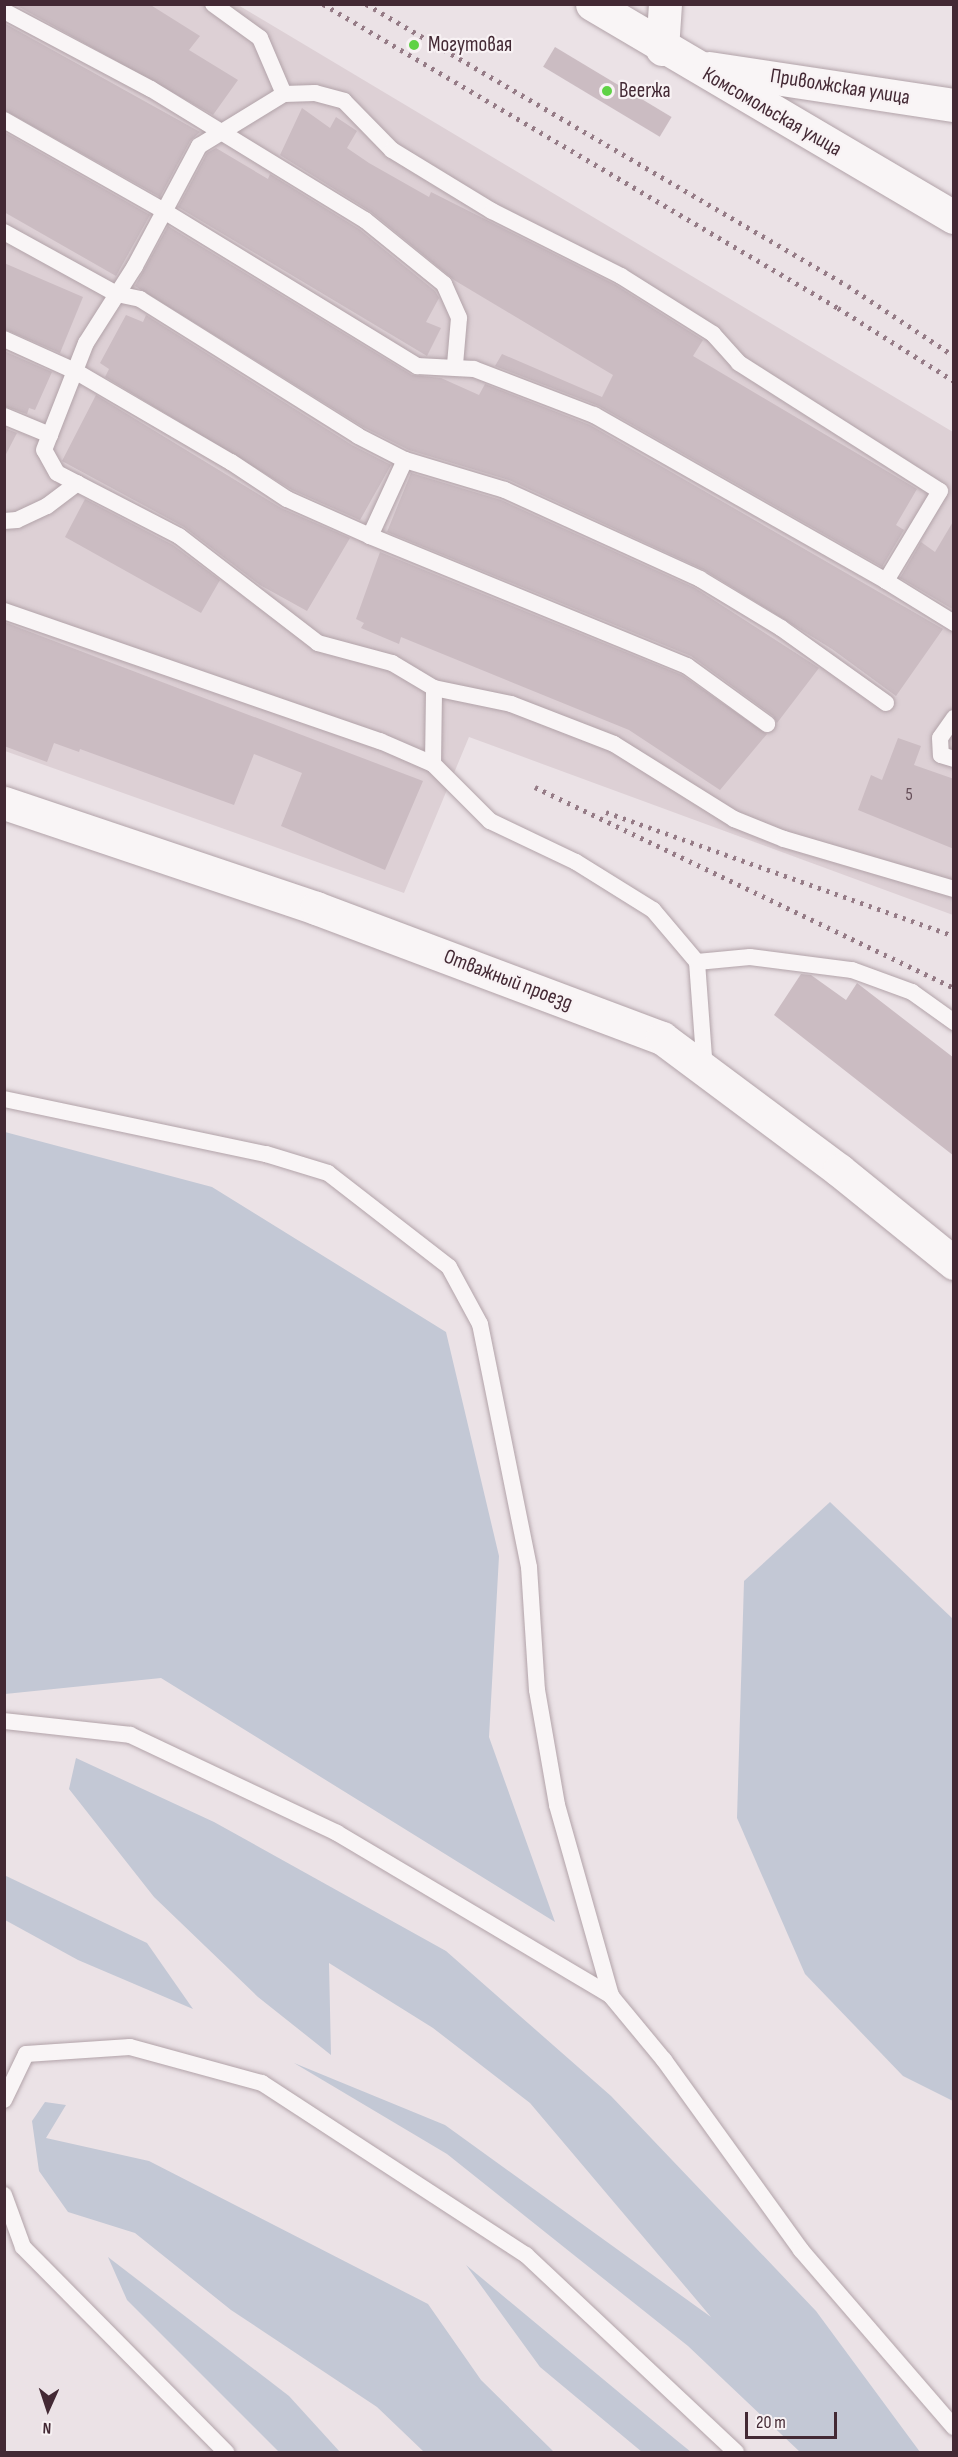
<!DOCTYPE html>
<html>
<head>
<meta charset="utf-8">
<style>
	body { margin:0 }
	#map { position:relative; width:958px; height:2457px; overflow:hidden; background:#ebe2e6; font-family:"Sofia Sans Condensed",sans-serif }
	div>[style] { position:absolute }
	.built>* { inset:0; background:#ddd0d5 }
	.green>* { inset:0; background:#c3c8d5 }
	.building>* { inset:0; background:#cbbcc2; transform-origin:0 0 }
	.roads { filter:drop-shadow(0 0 2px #b2a3a9) drop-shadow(0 0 2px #b2a3a9) }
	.lane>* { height:16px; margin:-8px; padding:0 8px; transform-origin:8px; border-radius:8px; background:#f9f5f6 }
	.street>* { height:33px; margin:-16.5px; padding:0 16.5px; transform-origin:16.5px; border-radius:16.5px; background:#f9f5f6 }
	.rail>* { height:4.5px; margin-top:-2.25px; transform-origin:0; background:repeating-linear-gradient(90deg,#957b86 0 3px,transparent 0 9px) }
	.dots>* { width:16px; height:16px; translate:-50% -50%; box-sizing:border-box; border:3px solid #f8f2f4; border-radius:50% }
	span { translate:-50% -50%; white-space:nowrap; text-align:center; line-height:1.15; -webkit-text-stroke:4.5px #f8f2f4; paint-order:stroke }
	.number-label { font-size:18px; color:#654e58 }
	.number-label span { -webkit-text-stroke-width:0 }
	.poi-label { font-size:21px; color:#432934 }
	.left { translate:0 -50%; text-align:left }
	.street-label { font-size:21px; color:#432934 }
	.frame { position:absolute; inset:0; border:6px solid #432934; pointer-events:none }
	.north { position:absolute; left:18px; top:2379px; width:60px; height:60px; -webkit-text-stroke:4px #f8f2f4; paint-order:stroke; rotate:183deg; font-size:16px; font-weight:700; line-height:24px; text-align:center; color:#432934 }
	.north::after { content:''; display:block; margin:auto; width:21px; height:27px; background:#432934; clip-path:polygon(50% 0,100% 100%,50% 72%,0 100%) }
	.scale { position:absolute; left:745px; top:2412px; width:92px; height:27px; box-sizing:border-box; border:3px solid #432934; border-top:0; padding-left:8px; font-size:18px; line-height:21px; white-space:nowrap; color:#432934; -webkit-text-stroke:4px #f8f2f4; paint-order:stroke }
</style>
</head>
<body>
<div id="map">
	<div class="built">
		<div style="clip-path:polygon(5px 5px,238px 5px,953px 432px,953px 915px,469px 737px,404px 893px,5px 751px)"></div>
	</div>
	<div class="green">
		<div style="clip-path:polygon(5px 1132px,212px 1187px,446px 1332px,499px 1556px,489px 1737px,555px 1922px,161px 1678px,5px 1694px)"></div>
		<div style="clip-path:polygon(830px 1502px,953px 1619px,953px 2101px,903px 2076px,805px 1974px,737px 1818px,744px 1581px)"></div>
		<div style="clip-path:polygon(76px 1758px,214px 1822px,446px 1951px,611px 2096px,816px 2311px,920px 2452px,800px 2452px,688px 2346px,447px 2154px,294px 2063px,445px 2125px,711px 2317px,530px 2103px,433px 2028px,329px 1963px,331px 2055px,258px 1997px,154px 1897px,69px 1789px)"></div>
		<div style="clip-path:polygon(4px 1875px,147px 1943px,193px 2009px,78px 1960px,5px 1920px)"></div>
		<div style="clip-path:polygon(45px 2102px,66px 2105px,46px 2138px,149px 2161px,428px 2304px,481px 2380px,554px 2452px,424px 2452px,377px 2407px,231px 2310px,135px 2233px,68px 2212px,39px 2171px,32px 2121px)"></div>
		<div style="clip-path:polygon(108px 2257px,289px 2396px,340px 2452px,279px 2452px,127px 2300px)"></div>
		<div style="clip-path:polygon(466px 2265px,675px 2439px,691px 2452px,642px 2452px,540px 2367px)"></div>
	</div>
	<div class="building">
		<div style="clip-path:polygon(14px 4px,149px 4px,200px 36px,189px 50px,238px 80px,213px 115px)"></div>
		<div style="clip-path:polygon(4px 23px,200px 132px,190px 141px,160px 197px,4px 110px)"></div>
		<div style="left:555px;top:47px;width:136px;height:23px;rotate:31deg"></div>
		<div style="clip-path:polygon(302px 108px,330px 128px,336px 117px,357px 131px,347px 148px,369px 163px,429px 197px,431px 192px,616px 285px,703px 340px,693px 356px,917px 489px,896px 525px,904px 530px,882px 567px,599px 406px,495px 366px,502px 354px,602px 397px,613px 375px,454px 280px,371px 212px,280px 155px)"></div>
		<div style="clip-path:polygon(4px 132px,150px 215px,116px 276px,4px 212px)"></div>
		<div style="clip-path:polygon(216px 148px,268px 179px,270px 174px,359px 229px,435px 291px,439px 298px,426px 322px,441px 328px,427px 356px,178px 207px,207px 153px)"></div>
		<div style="clip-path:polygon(168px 226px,412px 375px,441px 378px,479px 395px,485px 384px,590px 425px,943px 629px,896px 696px,832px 649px,704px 570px,509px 480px,409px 450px,363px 427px,135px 286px)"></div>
		<div style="clip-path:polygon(4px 263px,83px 297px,60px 353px,4px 329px)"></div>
		<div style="clip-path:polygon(126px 315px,143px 322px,146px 315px,352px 445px,391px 465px,360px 520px,292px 490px,105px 377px,109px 369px,100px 363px)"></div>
		<div style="clip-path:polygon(4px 351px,52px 372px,35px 410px,29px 408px,27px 414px,4px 406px)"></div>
		<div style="clip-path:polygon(96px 395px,281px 508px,350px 538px,307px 611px,260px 585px,184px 527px,62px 461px)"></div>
		<div style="clip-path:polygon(4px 428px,17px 433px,4px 458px)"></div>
		<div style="clip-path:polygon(411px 473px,501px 500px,695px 588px,819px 668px,777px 723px,773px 716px,691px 656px,387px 532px)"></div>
		<div style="clip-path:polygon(85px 499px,173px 545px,220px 580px,201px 613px,65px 537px)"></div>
		<div style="clip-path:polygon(954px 520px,954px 610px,900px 578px,921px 542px,935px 552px)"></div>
		<div style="clip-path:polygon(380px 552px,682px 675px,767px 734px,720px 790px,629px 730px,401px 637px,399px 644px,361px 628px,364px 623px,356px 619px)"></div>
		<div style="clip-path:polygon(4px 622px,423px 781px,385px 870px,281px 826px,302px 773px,254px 754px,234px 805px,80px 749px,79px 752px,54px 743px,47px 762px,4px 746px)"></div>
		<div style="clip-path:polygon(898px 738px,921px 746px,914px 765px,954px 779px,954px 849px,858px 810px,871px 775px,882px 780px)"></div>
		<div style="clip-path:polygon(801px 974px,811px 975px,846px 1000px,857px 983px,954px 1058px,954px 1156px,774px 1015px)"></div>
	</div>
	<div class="roads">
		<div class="lane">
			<div style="left:213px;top:4px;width:58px;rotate:35.9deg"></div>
			<div style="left:260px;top:38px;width:61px;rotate:66.8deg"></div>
			<div style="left:4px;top:11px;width:166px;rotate:28deg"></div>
			<div style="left:151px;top:89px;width:251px;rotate:31.5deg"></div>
			<div style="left:365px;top:220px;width:102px;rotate:39deg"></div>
			<div style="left:444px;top:284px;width:37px;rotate:66deg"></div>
			<div style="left:459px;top:318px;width:47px;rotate:94.9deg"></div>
			<div style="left:4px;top:120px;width:184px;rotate:29.6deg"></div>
			<div style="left:164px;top:211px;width:297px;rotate:31.5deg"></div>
			<div style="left:417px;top:366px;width:57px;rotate:3deg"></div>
			<div style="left:474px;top:369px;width:129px;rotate:21deg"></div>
			<div style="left:594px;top:415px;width:336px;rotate:29.6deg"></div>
			<div style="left:4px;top:232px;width:129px;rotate:28.8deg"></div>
			<div style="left:117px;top:294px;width:24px;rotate:12deg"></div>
			<div style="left:140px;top:299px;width:257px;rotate:32.1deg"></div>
			<div style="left:358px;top:436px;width:53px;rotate:27.1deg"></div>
			<div style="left:405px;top:460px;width:104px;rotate:16.7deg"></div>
			<div style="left:505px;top:490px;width:214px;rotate:24.5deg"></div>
			<div style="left:700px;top:579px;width:95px;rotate:31.2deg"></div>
			<div style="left:781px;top:628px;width:129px;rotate:35.5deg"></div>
			<div style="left:4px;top:339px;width:78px;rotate:24.3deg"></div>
			<div style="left:75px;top:371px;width:181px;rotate:30.3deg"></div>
			<div style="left:231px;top:462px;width:67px;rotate:33.5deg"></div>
			<div style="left:287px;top:499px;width:91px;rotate:24deg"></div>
			<div style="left:4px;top:416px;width:50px;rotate:22.4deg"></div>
			<div style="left:405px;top:460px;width:84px;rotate:114.7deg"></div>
			<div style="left:370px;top:536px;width:343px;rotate:22.3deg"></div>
			<div style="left:687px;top:666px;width:99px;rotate:35.9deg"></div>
			<div style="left:4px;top:521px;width:13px;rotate:-4deg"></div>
			<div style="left:17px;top:520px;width:33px;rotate:-25deg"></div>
			<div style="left:47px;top:506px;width:38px;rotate:-37deg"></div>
			<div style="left:4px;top:611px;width:398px;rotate:19.1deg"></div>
			<div style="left:380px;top:741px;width:58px;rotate:23.5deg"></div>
			<div style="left:433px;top:764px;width:81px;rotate:45deg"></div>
			<div style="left:490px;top:821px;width:95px;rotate:25.5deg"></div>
			<div style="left:576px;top:862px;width:91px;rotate:31.9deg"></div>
			<div style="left:653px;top:910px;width:68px;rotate:49.8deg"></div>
			<div style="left:697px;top:962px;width:108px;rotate:85.8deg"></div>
			<div style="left:434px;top:688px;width:79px;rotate:11.7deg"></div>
			<div style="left:511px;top:704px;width:110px;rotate:21.2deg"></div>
			<div style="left:614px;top:744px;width:142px;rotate:32deg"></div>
			<div style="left:734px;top:819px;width:54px;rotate:21.8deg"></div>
			<div style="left:784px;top:839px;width:177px;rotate:16.4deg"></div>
			<div style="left:954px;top:718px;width:24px;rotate:125deg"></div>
			<div style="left:940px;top:738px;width:17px;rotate:87deg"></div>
			<div style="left:941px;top:755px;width:14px;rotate:17deg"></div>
			<div style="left:433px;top:764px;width:76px;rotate:-89.2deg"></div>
			<div style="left:434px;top:688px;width:49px;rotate:-149.2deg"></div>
			<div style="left:392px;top:663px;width:77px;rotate:-164.9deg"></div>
			<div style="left:318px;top:643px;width:175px;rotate:-142.4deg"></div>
			<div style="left:179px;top:536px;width:137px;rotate:-152.7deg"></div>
			<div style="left:57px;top:473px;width:26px;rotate:-119deg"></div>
			<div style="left:44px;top:450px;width:115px;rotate:-68.6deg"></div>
			<div style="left:86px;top:343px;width:91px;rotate:-57.5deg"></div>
			<div style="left:135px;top:266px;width:136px;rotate:-61.9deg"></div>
			<div style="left:199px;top:146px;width:100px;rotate:-31.5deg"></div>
			<div style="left:284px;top:94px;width:31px;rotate:-2deg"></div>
			<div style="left:315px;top:93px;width:30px;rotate:15deg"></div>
			<div style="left:344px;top:101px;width:69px;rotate:45.6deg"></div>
			<div style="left:392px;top:150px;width:117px;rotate:31.4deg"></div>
			<div style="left:492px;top:211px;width:144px;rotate:26.7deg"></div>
			<div style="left:621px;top:276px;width:109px;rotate:32.2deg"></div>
			<div style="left:713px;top:334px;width:39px;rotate:48deg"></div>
			<div style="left:739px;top:363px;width:238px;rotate:32.5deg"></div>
			<div style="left:940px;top:491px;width:105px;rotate:121deg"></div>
			<div style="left:886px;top:581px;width:80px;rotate:31.7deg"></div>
			<div style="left:697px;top:962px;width:53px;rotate:-5.4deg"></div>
			<div style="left:750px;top:957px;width:103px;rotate:7.3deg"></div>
			<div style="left:852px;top:970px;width:64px;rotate:20.1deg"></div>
			<div style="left:912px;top:992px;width:52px;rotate:35.5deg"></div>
			<div style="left:4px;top:1099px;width:268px;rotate:11.9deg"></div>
			<div style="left:266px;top:1154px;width:65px;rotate:17deg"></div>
			<div style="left:328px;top:1173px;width:153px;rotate:37.8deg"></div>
			<div style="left:449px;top:1267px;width:65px;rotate:61.5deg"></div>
			<div style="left:480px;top:1324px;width:248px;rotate:78.6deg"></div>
			<div style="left:529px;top:1567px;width:123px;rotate:86.3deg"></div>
			<div style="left:537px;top:1690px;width:117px;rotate:80.1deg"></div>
			<div style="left:557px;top:1805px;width:198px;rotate:74.2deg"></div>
			<div style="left:611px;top:1996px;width:83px;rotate:50.4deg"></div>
			<div style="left:664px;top:2060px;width:234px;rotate:54.2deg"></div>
			<div style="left:801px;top:2250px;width:234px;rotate:49.2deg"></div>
			<div style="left:4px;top:1721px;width:127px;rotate:6.3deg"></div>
			<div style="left:130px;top:1735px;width:229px;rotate:25.3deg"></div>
			<div style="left:337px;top:1833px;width:319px;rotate:30.7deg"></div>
			<div style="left:4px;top:2100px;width:51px;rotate:-64.4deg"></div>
			<div style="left:26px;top:2054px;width:104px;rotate:-3.9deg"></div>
			<div style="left:130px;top:2047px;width:137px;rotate:15.3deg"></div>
			<div style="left:262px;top:2083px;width:315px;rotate:33.1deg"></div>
			<div style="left:526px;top:2255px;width:288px;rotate:43.2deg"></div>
			<div style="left:4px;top:2195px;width:55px;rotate:69.9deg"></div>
			<div style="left:23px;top:2247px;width:289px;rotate:45.3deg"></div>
		</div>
		<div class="street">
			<div style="left:592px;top:4px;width:420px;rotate:30.5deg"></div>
			<div style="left:662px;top:49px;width:45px;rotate:-86.2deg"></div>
			<div style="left:709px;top:68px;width:248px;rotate:8.6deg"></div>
			<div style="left:4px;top:803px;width:329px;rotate:18.6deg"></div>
			<div style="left:316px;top:908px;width:370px;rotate:20.6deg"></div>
			<div style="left:662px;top:1038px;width:221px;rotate:36.7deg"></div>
			<div style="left:839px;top:1170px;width:148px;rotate:39deg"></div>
		</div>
	</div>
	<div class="rail">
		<div style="left:323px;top:4px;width:598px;rotate:30.55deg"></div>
		<div style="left:838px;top:308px;width:137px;rotate:32.2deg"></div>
		<div style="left:366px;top:4px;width:558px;rotate:30.33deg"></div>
		<div style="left:848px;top:286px;width:127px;rotate:33.4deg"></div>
		<div style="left:535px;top:787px;width:465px;rotate:25.6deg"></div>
		<div style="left:606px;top:812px;width:369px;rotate:19.6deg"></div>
	</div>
	<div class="dots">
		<div style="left:414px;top:45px;background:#5fd245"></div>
		<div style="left:607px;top:91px;background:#5fd245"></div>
	</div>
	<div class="number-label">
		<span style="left:909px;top:795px">5</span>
	</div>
	<div class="poi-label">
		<span class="left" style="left:428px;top:45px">Могутовая</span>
		<span class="left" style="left:619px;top:91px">Beerжа</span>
	</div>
	<div class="street-label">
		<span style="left:840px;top:87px;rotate:9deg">Приволжская улица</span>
		<span style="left:772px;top:112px;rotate:30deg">Комсомольская улица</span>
		<span style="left:508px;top:980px;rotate:21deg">Отважный проезд</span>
	</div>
	<div class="frame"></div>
	<div class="north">N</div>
	<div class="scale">20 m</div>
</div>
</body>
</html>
